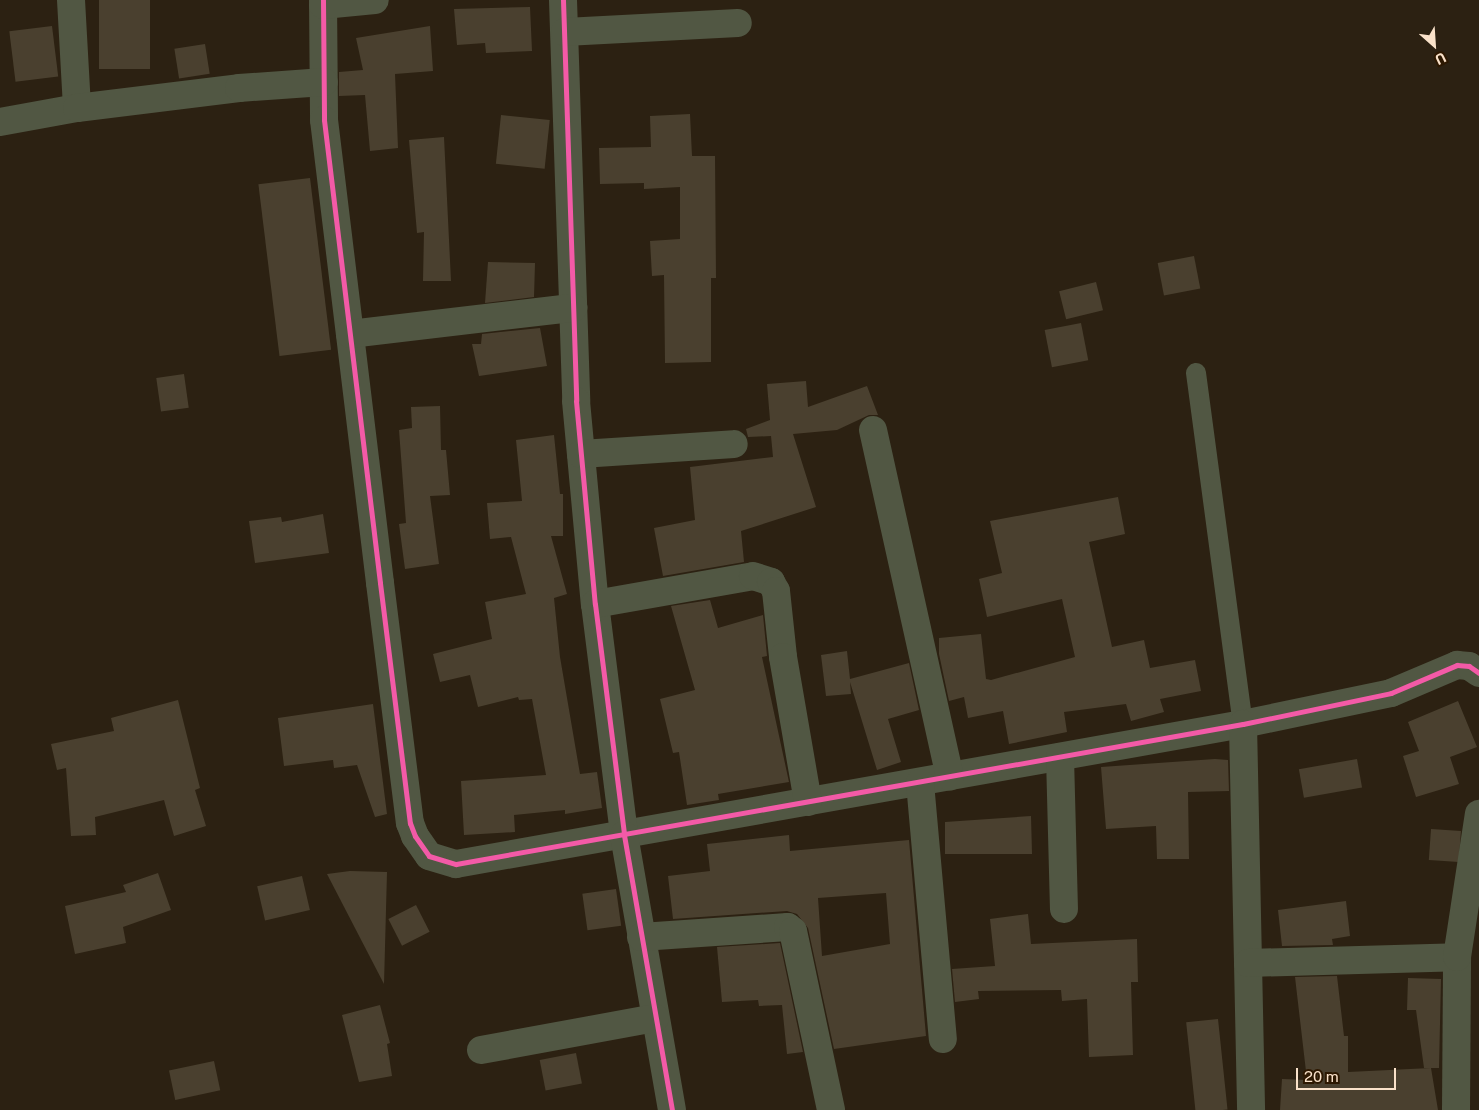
<!DOCTYPE html>
<html>
<head>
<meta charset="utf-8">
<style>
	body { margin:0 }
	#map { position:relative; width:1479px; height:1110px; overflow:hidden; background:#2c2112; font-family:"Public Sans",sans-serif }
	div>[style] { position:absolute }
	.building>* { inset:0; background:#4a402f; transform-origin:0 0 }
	.lane>* { height:20px; margin:-10px; padding:0 10px; transform-origin:10px; border-radius:10px; background:#515743 }
	.street>* { height:28px; margin:-14px; padding:0 14px; transform-origin:14px; border-radius:14px; background:#515743 }
	.cycleway>* { height:5px; margin:-2.5px; padding:0 2.5px; transform-origin:2.5px; border-radius:2.5px; background:#f35aa7 }
	span { translate:-50% -50%; white-space:nowrap; text-align:center; line-height:1.15; -webkit-text-stroke:5px #2d1801; paint-order:stroke }
	.north { position:absolute; left:1409px; top:20px; width:50px; height:50px; -webkit-text-stroke:4px #2d1801; paint-order:stroke; rotate:154deg; font-size:14px; font-weight:700; line-height:20px; text-align:center; color:#fae2ca }
	.north::after { content:''; display:block; margin:auto; width:18px; height:22px; background:#fae2ca; clip-path:polygon(50% 0,100% 100%,50% 72%,0 100%) }
	.scale { position:absolute; left:1296px; top:1068px; width:100px; height:22px; box-sizing:border-box; border:2px solid #fae2ca; border-top:0; padding-left:6px; font-size:15px; line-height:18px; white-space:nowrap; color:#fae2ca; -webkit-text-stroke:4px #2d1801; paint-order:stroke }
</style>
</head>
<body>
<div id="map">
	<div class="building">
		<div style="left:99px;top:0;width:51px;height:69px"></div>
		<div style="clip-path:polygon(530px 7px,532px 51px,486px 53px,485px 43px,457px 45px,454px 9px)"></div>
		<div style="left:52px;top:26px;width:51px;height:43px;rotate:83deg"></div>
		<div style="clip-path:polygon(430px 26px,433px 71px,395px 74px,398px 148px,370px 151px,365px 95px,339px 96px,339px 72px,363px 70px,356px 38px)"></div>
		<div style="left:205px;top:44px;width:30px;height:31px;rotate:81deg"></div>
		<div style="clip-path:polygon(690px 114px,692px 156px,715px 156px,716px 278px,711px 278px,711px 362px,665px 363px,664px 275px,652px 276px,650px 241px,680px 239px,680px 187px,644px 189px,644px 183px,600px 184px,599px 148px,651px 147px,650px 116px)"></div>
		<div style="left:501px;top:115px;width:49px;height:49px;rotate:6deg"></div>
		<div style="clip-path:polygon(444px 137px,451px 281px,423px 281px,424px 232px,417px 233px,409px 140px)"></div>
		<div style="left:310px;top:178px;width:173px;height:52px;rotate:83deg"></div>
		<div style="left:1194px;top:256px;width:33px;height:37px;rotate:79deg"></div>
		<div style="clip-path:polygon(488px 262px,535px 263px,534px 297px,485px 303px)"></div>
		<div style="left:1096px;top:282px;width:29px;height:38px;rotate:76deg"></div>
		<div style="left:1081px;top:323px;width:38px;height:37px;rotate:79deg"></div>
		<div style="clip-path:polygon(540px 328px,547px 366px,479px 376px,472px 344px,481px 344px,482px 334px)"></div>
		<div style="left:184px;top:374px;width:34px;height:28px;rotate:82deg"></div>
		<div style="clip-path:polygon(806px 381px,808px 407px,867px 386px,878px 415px,869px 415px,837px 430px,793px 434px,816px 507px,741px 531px,744px 562px,663px 576px,654px 528px,695px 520px,690px 467px,773px 457px,771px 436px,748px 437px,746px 429px,770px 420px,767px 384px)"></div>
		<div style="clip-path:polygon(440px 406px,441px 450px,446px 450px,450px 495px,430px 496px,439px 564px,405px 569px,399px 524px,406px 523px,399px 430px,412px 428px,411px 407px)"></div>
		<div style="clip-path:polygon(554px 435px,560px 494px,563px 494px,563px 536px,551px 536px,567px 594px,554px 598px,560px 657px,580px 774px,597px 772px,602px 808px,565px 814px,565px 810px,514px 815px,515px 832px,464px 835px,461px 781px,546px 775px,532px 699px,519px 700px,518px 697px,478px 707px,470px 675px,440px 682px,433px 654px,492px 639px,485px 602px,526px 594px,511px 537px,490px 539px,487px 503px,522px 501px,516px 440px)"></div>
		<div style="clip-path:polygon(1118px 497px,1125px 534px,1089px 542px,1112px 647px,1144px 640px,1150px 668px,1195px 660px,1201px 691px,1160px 699px,1164px 712px,1131px 721px,1126px 704px,1064px 712px,1067px 732px,1009px 744px,1003px 711px,968px 718px,964px 697px,949px 701px,939px 654px,939px 638px,981px 634px,986px 679px,991px 680px,1075px 657px,1062px 599px,987px 617px,979px 579px,1002px 573px,990px 521px)"></div>
		<div style="clip-path:polygon(323px 514px,329px 553px,255px 563px,249px 521px,281px 517px,282px 522px)"></div>
		<div style="clip-path:polygon(710px 600px,718px 628px,763px 615px,767px 656px,762px 657px,789px 782px,718px 794px,719px 800px,687px 805px,679px 752px,673px 753px,660px 699px,695px 690px,671px 606px)"></div>
		<div style="clip-path:polygon(847px 651px,850px 679px,909px 663px,919px 710px,888px 719px,901px 762px,877px 770px,850px 682px,851px 694px,826px 696px,821px 655px)"></div>
		<div style="clip-path:polygon(178px 700px,200px 788px,195px 790px,206px 826px,174px 836px,164px 800px,95px 817px,96px 835px,71px 836px,66px 768px,57px 770px,51px 744px,114px 731px,111px 718px)"></div>
		<div style="clip-path:polygon(1458px 701px,1477px 747px,1450px 757px,1459px 784px,1416px 797px,1403px 756px,1419px 751px,1408px 722px)"></div>
		<div style="clip-path:polygon(373px 704px,387px 814px,375px 817px,357px 765px,334px 768px,333px 760px,284px 766px,278px 718px)"></div>
		<div style="clip-path:polygon(1215px 759px,1228px 760px,1229px 791px,1188px 792px,1189px 859px,1157px 859px,1156px 826px,1106px 829px,1101px 767px)"></div>
		<div style="left:1357px;top:759px;width:29px;height:59px;rotate:80deg"></div>
		<div style="clip-path:polygon(1031px 816px,1032px 854px,945px 854px,945px 822px)"></div>
		<div style="left:1431px;top:829px;width:30px;height:31px;rotate:4deg"></div>
		<div style="clip-path:polygon(evenodd,789px 835px,790px 851px,909px 840px,926px 1036px,834px 1049px,808px 928px,797px 914px,787px 911px,673px 919px,668px 876px,710px 871px,707px 844px,789px 835px,886px 893px,890px 944px,822px 956px,818px 898px,886px 893px)"></div>
		<div style="clip-path:polygon(350px 871px,387px 872px,384px 984px,327px 874px)"></div>
		<div style="clip-path:polygon(158px 873px,171px 910px,123px 927px,126px 943px,75px 954px,65px 906px,126px 892px,123px 885px)"></div>
		<div style="left:302px;top:876px;width:35px;height:46px;rotate:77deg"></div>
		<div style="left:616px;top:889px;width:37px;height:34px;rotate:82deg"></div>
		<div style="clip-path:polygon(1346px 901px,1350px 936px,1332px 939px,1333px 945px,1282px 946px,1278px 910px)"></div>
		<div style="left:416px;top:905px;width:30px;height:31px;rotate:63deg"></div>
		<div style="clip-path:polygon(1028px 914px,1031px 944px,1137px 939px,1138px 982px,1131px 982px,1133px 1055px,1089px 1057px,1087px 999px,1062px 1001px,1061px 990px,978px 991px,979px 999px,955px 1002px,952px 969px,995px 966px,990px 919px)"></div>
		<div style="clip-path:polygon(780px 943px,803px 1052px,787px 1054px,782px 1005px,759px 1006px,758px 1000px,722px 1002px,717px 947px)"></div>
		<div style="clip-path:polygon(1337px 976px,1344px 1036px,1348px 1036px,1348px 1072px,1431px 1068px,1438px 1110px,1280px 1110px,1282px 1079px,1307px 1080px,1295px 977px)"></div>
		<div style="clip-path:polygon(1408px 978px,1441px 979px,1439px 1068px,1424px 1068px,1416px 1010px,1407px 1010px)"></div>
		<div style="clip-path:polygon(380px 1005px,390px 1043px,387px 1044px,392px 1076px,359px 1082px,342px 1015px)"></div>
		<div style="left:1218px;top:1019px;width:91px;height:32px;rotate:84deg"></div>
		<div style="left:576px;top:1053px;width:31px;height:37px;rotate:79deg"></div>
		<div style="left:214px;top:1061px;width:30px;height:46px;rotate:78deg"></div>
	</div>
	<div class="lane">
		<div style="left:1196px;top:373px;width:354px;rotate:82.4deg"></div>
	</div>
	<div class="street">
		<div style="left:71px;top:0;width:108px;rotate:86.8deg"></div>
		<div style="left:323px;top:0;width:120px;rotate:89.5deg"></div>
		<div style="left:324px;top:120px;width:466px;rotate:83.1deg"></div>
		<div style="left:380px;top:583px;width:242px;rotate:82.9deg"></div>
		<div style="left:410px;top:823px;width:14px;rotate:69deg"></div>
		<div style="left:415px;top:836px;width:24px;rotate:55deg"></div>
		<div style="left:429px;top:856px;width:28px;rotate:17deg"></div>
		<div style="left:456px;top:864px;width:799px;rotate:-10.09deg"></div>
		<div style="left:1243px;top:724px;width:151px;rotate:-11.8deg"></div>
		<div style="left:1391px;top:693px;width:72px;rotate:-23deg"></div>
		<div style="left:1457px;top:665px;width:12px;rotate:5deg"></div>
		<div style="left:1469px;top:666px;width:12px;rotate:35deg"></div>
		<div style="left:563px;top:0;width:401px;rotate:88.1deg"></div>
		<div style="left:576px;top:401px;width:204px;rotate:84.7deg"></div>
		<div style="left:595px;top:604px;width:233px;rotate:82.8deg"></div>
		<div style="left:624px;top:835px;width:279px;rotate:80.1deg"></div>
		<div style="left:323px;top:5px;width:52px;rotate:-5.5deg"></div>
		<div style="left:565px;top:32px;width:173px;rotate:-3deg"></div>
		<div style="left:0;top:122px;width:78px;rotate:-10.3deg"></div>
		<div style="left:77px;top:108px;width:163px;rotate:-7deg"></div>
		<div style="left:239px;top:88px;width:85px;rotate:-4deg"></div>
		<div style="left:350px;top:334px;width:225px;rotate:-6.7deg"></div>
		<div style="left:873px;top:430px;width:355px;rotate:77.5deg"></div>
		<div style="left:581px;top:454px;width:153px;rotate:-3.7deg"></div>
		<div style="left:595px;top:604px;width:160px;rotate:-10deg"></div>
		<div style="left:753px;top:576px;width:19px;rotate:18deg"></div>
		<div style="left:771px;top:582px;width:10px;rotate:61deg"></div>
		<div style="left:776px;top:591px;width:66px;rotate:83.9deg"></div>
		<div style="left:783px;top:657px;width:147px;rotate:80.2deg"></div>
		<div style="left:1243px;top:724px;width:386px;rotate:88.8deg"></div>
		<div style="left:1060px;top:757px;width:152px;rotate:88.5deg"></div>
		<div style="left:920px;top:783px;width:257px;rotate:84.9deg"></div>
		<div style="left:641px;top:937px;width:147px;rotate:-3.9deg"></div>
		<div style="left:788px;top:927px;width:6px;rotate:39deg"></div>
		<div style="left:793px;top:931px;width:183px;rotate:78deg"></div>
		<div style="left:1248px;top:963px;width:209px;rotate:-1.6deg"></div>
		<div style="left:481px;top:1050px;width:177px;rotate:-10.4deg"></div>
		<div style="left:1456px;top:1110px;width:153px;rotate:-89.6deg"></div>
		<div style="left:1457px;top:957px;width:145px;rotate:-81.3deg"></div>
	</div>
	<div class="cycleway">
		<div style="left:323px;top:0;width:120px;rotate:89.5deg"></div>
		<div style="left:324px;top:120px;width:466px;rotate:83.1deg"></div>
		<div style="left:380px;top:583px;width:242px;rotate:82.9deg"></div>
		<div style="left:410px;top:823px;width:14px;rotate:69deg"></div>
		<div style="left:415px;top:836px;width:24px;rotate:55deg"></div>
		<div style="left:429px;top:856px;width:28px;rotate:17deg"></div>
		<div style="left:456px;top:864px;width:799px;rotate:-10.09deg"></div>
		<div style="left:1243px;top:724px;width:151px;rotate:-11.8deg"></div>
		<div style="left:1391px;top:693px;width:72px;rotate:-23deg"></div>
		<div style="left:1457px;top:665px;width:12px;rotate:5deg"></div>
		<div style="left:1469px;top:666px;width:12px;rotate:35deg"></div>
		<div style="left:563px;top:0;width:401px;rotate:88.1deg"></div>
		<div style="left:576px;top:401px;width:204px;rotate:84.7deg"></div>
		<div style="left:595px;top:604px;width:233px;rotate:82.8deg"></div>
		<div style="left:624px;top:835px;width:279px;rotate:80.1deg"></div>
	</div>
	<div class="north">U</div>
	<div class="scale">20 m</div>
</div>
</body>
</html>
